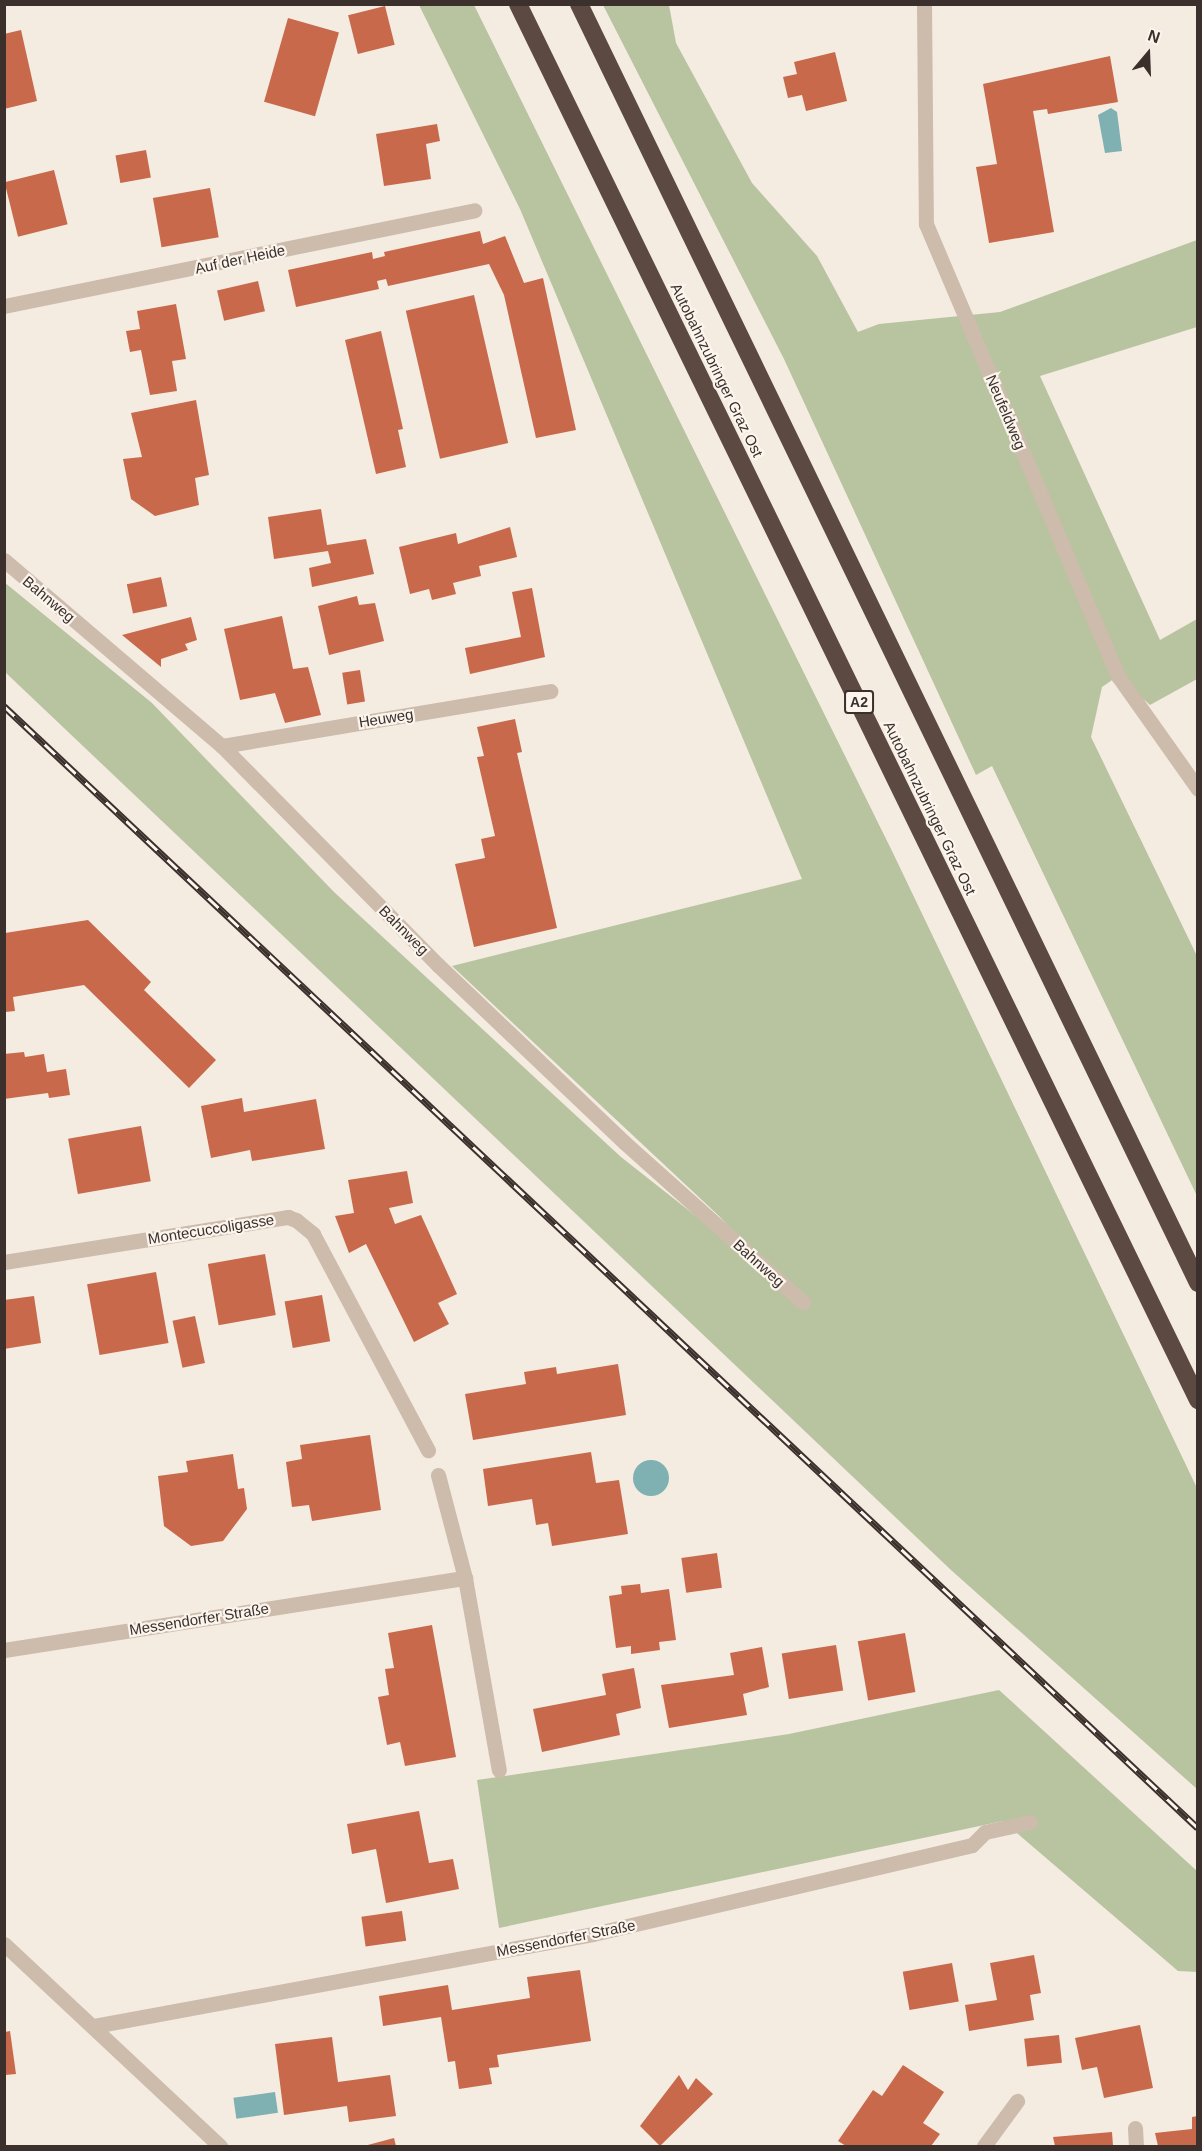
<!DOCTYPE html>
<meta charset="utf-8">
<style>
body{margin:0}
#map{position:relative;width:1202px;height:2151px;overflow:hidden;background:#f4ebe1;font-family:Helvetica,sans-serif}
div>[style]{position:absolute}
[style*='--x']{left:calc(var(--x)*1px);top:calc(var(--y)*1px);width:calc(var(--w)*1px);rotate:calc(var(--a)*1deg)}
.green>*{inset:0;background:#b8c4a0}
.water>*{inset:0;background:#7fb0b2;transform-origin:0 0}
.round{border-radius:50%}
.building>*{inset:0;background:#c8694b;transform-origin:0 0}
.lane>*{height:15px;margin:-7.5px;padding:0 7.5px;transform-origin:7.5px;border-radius:7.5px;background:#cdbbac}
.street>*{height:15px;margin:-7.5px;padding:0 7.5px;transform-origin:7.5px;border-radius:7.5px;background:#cdbbac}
.highway>*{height:18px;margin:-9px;padding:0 9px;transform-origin:9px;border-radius:9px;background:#5c4a42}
.rail>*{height:7px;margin-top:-3.5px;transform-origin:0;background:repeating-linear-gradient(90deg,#fbf5ee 0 14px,#3b302b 0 28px);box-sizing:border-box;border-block:2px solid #3b302b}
span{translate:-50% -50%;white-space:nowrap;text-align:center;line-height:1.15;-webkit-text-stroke:4.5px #fbf5ee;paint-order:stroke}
.shield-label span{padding:2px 4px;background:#fbf5ee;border:2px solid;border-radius:4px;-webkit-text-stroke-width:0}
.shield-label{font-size:14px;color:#3b302b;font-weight:700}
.street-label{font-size:15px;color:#3b302b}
.frame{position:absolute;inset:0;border:6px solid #3b302b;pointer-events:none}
.north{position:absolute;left:1118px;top:24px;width:60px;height:60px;-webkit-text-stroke:4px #fbf5ee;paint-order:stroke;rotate:19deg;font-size:16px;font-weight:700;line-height:24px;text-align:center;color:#3b302b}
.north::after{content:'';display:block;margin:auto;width:21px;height:27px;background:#3b302b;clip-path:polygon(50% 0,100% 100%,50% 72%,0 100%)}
</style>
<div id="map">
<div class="green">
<div style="clip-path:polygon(419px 5px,474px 5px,892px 851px,1197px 1488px,1197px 1789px,951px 1570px,5px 672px,4px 582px,152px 703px,334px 892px,621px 1157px,787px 1288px,719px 1216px,452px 966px,802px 879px,520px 209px)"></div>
<div style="clip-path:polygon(603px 5px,669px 5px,676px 43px,752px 183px,817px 256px,858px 332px,879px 324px,1000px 312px,1197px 240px,1197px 327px,1040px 376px,1160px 640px,1197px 619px,1197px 679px,1150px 705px,1118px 676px,1102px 687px,1091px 737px,1197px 956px,1197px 1196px,992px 766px,976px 775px,784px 359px)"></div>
<div style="clip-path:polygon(999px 1690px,1197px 1871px,1197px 1972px,1178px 1971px,1003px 1821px,499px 1928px,477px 1780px,789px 1734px)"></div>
</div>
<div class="water">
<div style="clip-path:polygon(1111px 108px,1117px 112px,1122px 151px,1105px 153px,1098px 115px)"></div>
<div class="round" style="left:633px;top:1460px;width:36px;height:36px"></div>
<div style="left:275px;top:2092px;width:21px;height:42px;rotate:82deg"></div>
</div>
<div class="building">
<div style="left:385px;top:6px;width:40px;height:38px;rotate:76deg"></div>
<div style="left:288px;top:18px;width:53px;height:87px;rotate:16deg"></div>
<div style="clip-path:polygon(21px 30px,37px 101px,4px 109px,4px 34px)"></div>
<div style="clip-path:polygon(835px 52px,847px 101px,806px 111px,802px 95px,788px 98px,783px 77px,797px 74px,794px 62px)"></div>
<div style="clip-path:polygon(1110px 56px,1118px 102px,1048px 114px,1047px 109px,1033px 111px,1054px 232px,989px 243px,976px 167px,997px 164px,983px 84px)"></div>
<div style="clip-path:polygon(437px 124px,440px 141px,426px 144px,431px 179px,384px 186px,376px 134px)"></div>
<div style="left:146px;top:150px;width:28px;height:31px;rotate:80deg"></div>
<div style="left:54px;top:170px;width:56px;height:51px;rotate:76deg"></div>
<div style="left:210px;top:188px;width:50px;height:58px;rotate:80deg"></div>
<div style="clip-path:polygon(480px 231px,483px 244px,505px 236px,524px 283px,543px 278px,576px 430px,536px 438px,504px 295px,489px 264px,388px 286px,386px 279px,377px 281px,379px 289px,296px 307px,288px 270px,372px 252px,373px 259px,385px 256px,384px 252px)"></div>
<div style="left:258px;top:281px;width:31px;height:42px;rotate:77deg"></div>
<div style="left:474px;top:295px;width:152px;height:70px;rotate:77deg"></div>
<div style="clip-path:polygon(176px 304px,186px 359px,172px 361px,177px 391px,150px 395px,141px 350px,130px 352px,126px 331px,140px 329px,137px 311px)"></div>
<div style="clip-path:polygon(381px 331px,403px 429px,398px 430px,406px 467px,376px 474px,345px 340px)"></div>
<div style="clip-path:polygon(196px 400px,209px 475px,195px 478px,199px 505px,155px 516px,131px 499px,123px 459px,142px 457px,131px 413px)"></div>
<div style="clip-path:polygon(321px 509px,327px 545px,366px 539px,374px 574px,312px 587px,309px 568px,331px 563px,328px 551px,274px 559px,268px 517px)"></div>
<div style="clip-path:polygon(510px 527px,517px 557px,479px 566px,481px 576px,453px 583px,456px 594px,432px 600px,429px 589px,410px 594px,399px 547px,456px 533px,458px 544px)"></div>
<div style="left:161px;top:577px;width:30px;height:35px;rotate:78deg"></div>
<div style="clip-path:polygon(532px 588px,545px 657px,470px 674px,465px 648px,521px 637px,512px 592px)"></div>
<div style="clip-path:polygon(357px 596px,359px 605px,375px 603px,384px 641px,329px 655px,318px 606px)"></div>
<div style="clip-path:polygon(282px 616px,293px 669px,308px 667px,321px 715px,285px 723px,275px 693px,240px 700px,224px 629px)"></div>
<div style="clip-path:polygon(191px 617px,197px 640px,185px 644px,188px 650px,161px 659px,161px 667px,122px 635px)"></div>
<div style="left:360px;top:670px;width:32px;height:18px;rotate:81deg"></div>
<div style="clip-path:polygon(515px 719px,522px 752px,517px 753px,557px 928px,474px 947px,455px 864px,485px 858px,481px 839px,495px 836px,477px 757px,484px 756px,477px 727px)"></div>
<div style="clip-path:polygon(88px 920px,151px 982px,144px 990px,216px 1060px,189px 1088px,84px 985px,13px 997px,15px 1011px,5px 1012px,5px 933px)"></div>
<div style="clip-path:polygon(24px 1052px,25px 1057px,44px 1054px,47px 1072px,66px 1069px,70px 1095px,49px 1098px,48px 1093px,4px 1099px,4px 1054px)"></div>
<div style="clip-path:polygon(242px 1098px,244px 1112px,316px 1099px,325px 1149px,252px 1161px,250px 1150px,211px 1158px,201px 1106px)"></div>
<div style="left:141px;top:1126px;width:56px;height:74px;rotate:80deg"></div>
<div style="clip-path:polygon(407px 1171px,413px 1203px,389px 1208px,395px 1224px,421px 1215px,457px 1294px,438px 1303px,449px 1324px,414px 1342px,366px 1244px,349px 1253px,335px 1216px,354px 1213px,348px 1180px)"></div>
<div style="left:265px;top:1254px;width:62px;height:58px;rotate:80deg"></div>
<div style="left:156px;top:1272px;width:72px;height:70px;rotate:80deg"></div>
<div style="left:322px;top:1295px;width:47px;height:38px;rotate:80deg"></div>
<div style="clip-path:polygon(34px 1296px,41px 1343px,4px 1349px,4px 1300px)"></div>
<div style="left:195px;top:1316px;width:48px;height:23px;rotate:78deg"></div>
<div style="clip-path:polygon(618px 1364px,626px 1415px,473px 1440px,465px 1394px,526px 1384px,524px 1372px,556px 1367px,557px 1374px)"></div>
<div style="clip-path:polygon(370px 1435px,381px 1510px,312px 1521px,309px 1505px,292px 1507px,286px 1462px,302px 1459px,300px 1445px)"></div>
<div style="clip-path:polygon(591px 1452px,596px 1483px,619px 1480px,628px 1534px,552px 1546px,548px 1523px,536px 1525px,532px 1499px,488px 1506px,483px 1469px)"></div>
<div style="clip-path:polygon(233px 1454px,238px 1489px,244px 1488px,247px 1509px,223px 1541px,191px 1546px,164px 1526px,158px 1476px,188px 1472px,186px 1461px)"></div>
<div style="left:717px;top:1553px;width:35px;height:36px;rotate:82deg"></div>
<div style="clip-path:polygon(640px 1584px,641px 1593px,669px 1589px,676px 1640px,659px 1642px,660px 1650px,631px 1654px,631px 1646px,616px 1648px,609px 1596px,622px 1594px,621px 1586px)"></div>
<div style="clip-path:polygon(432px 1625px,456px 1757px,405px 1766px,400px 1742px,387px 1745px,378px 1697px,389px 1695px,385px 1669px,394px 1668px,388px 1633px)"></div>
<div style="left:905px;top:1633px;width:60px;height:48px;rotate:80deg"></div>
<div style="left:836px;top:1645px;width:46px;height:55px;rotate:81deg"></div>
<div style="clip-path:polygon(762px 1647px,769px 1687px,743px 1694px,747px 1715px,669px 1728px,661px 1685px,734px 1675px,730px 1653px)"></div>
<div style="clip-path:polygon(634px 1668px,641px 1708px,616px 1714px,620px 1735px,542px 1752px,533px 1709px,606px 1695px,602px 1674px)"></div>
<div style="clip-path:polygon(419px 1811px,429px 1863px,453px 1859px,459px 1889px,386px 1903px,376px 1849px,352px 1854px,347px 1824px)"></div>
<div style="left:402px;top:1911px;width:30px;height:41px;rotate:82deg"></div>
<div style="clip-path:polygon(1034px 1955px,1041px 1993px,1030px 1995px,1034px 2020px,969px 2031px,965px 2005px,997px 2000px,990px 1963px)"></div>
<div style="left:952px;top:1963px;width:39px;height:50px;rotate:80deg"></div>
<div style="clip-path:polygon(580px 1970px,591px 2041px,497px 2055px,499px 2067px,489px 2068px,492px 2084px,459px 2089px,455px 2061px,448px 2062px,441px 2017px,383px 2026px,379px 1996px,448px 1985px,452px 2010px,530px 1998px,527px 1977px)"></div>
<div style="clip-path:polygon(1140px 2025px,1153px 2088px,1104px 2098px,1097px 2067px,1082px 2070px,1075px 2038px)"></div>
<div style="clip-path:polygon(10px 2031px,16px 2074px,5px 2075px,5px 2032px)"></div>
<div style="left:1059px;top:2035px;width:28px;height:35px;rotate:84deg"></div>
<div style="clip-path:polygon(332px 2037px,338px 2082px,390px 2075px,396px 2116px,349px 2122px,347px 2106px,284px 2115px,275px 2044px)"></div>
<div style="clip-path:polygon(903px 2065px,944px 2092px,923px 2123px,940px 2134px,931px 2146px,846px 2146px,838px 2141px,873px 2090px,882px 2096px)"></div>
<div style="clip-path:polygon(679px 2075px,688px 2090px,696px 2078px,713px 2094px,660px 2146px,640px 2126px)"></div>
<div style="clip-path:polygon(1198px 2116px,1198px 2146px,1158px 2146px,1155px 2133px,1192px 2129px,1192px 2117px)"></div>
<div style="clip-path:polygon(1112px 2132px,1113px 2146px,1055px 2146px,1053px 2137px)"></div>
<div style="clip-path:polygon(394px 2138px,396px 2146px,364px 2146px)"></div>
</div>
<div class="lane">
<div style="--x:1135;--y:2128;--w:18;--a:87"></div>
</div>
<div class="street">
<div style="--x:924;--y:4;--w:220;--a:89.5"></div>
<div style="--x:926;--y:224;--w:491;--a:67"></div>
<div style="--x:1118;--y:676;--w:138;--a:54.7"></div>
<div style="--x:4;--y:306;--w:480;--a:-11.5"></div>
<div style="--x:4;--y:560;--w:287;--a:40.5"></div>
<div style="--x:222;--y:746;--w:308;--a:45.4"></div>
<div style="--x:438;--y:965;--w:258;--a:43.6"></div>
<div style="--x:625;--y:1143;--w:239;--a:41.8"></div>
<div style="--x:222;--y:746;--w:333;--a:-9.5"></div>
<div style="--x:4;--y:1262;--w:288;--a:-9"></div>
<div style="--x:288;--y:1217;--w:9;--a:21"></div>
<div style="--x:296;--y:1220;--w:22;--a:39"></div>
<div style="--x:313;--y:1234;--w:245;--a:62"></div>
<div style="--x:438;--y:1475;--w:106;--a:75.3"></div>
<div style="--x:465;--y:1578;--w:195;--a:80"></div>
<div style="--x:4;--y:1650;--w:467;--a:-8.9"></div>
<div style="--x:4;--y:1944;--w:296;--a:43.1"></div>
<div style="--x:94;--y:2026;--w:507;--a:-10.45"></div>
<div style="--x:593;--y:1934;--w:389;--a:-13.2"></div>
<div style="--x:972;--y:1845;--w:18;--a:-45"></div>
<div style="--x:985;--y:1832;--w:46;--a:-12.5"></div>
<div style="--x:984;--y:2146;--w:56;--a:-53.7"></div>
</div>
<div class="highway">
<div style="--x:518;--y:4;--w:1553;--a:64.03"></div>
<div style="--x:579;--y:4;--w:1421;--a:64.17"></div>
</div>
<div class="rail">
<div style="--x:4;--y:706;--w:1638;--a:43.22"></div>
</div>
<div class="shield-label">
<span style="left:859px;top:702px">A2</span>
</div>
<div class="street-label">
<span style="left:240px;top:259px;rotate:-12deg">Auf der Heide</span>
<span style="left:717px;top:370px;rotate:64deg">Autobahnzubringer Graz Ost</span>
<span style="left:1006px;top:412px;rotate:67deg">Neufeldweg</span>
<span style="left:49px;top:599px;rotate:40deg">Bahnweg</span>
<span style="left:386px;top:718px;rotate:-9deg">Heuweg</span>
<span style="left:930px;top:808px;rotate:64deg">Autobahnzubringer Graz Ost</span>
<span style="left:404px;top:930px;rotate:45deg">Bahnweg</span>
<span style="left:211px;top:1229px;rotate:-9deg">Montecuccoligasse</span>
<span style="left:759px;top:1263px;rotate:42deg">Bahnweg</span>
<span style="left:199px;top:1619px;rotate:-9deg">Messendorfer Straße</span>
<span style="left:566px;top:1938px;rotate:-11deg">Messendorfer Straße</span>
</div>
<div class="frame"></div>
<div class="north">N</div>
</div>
